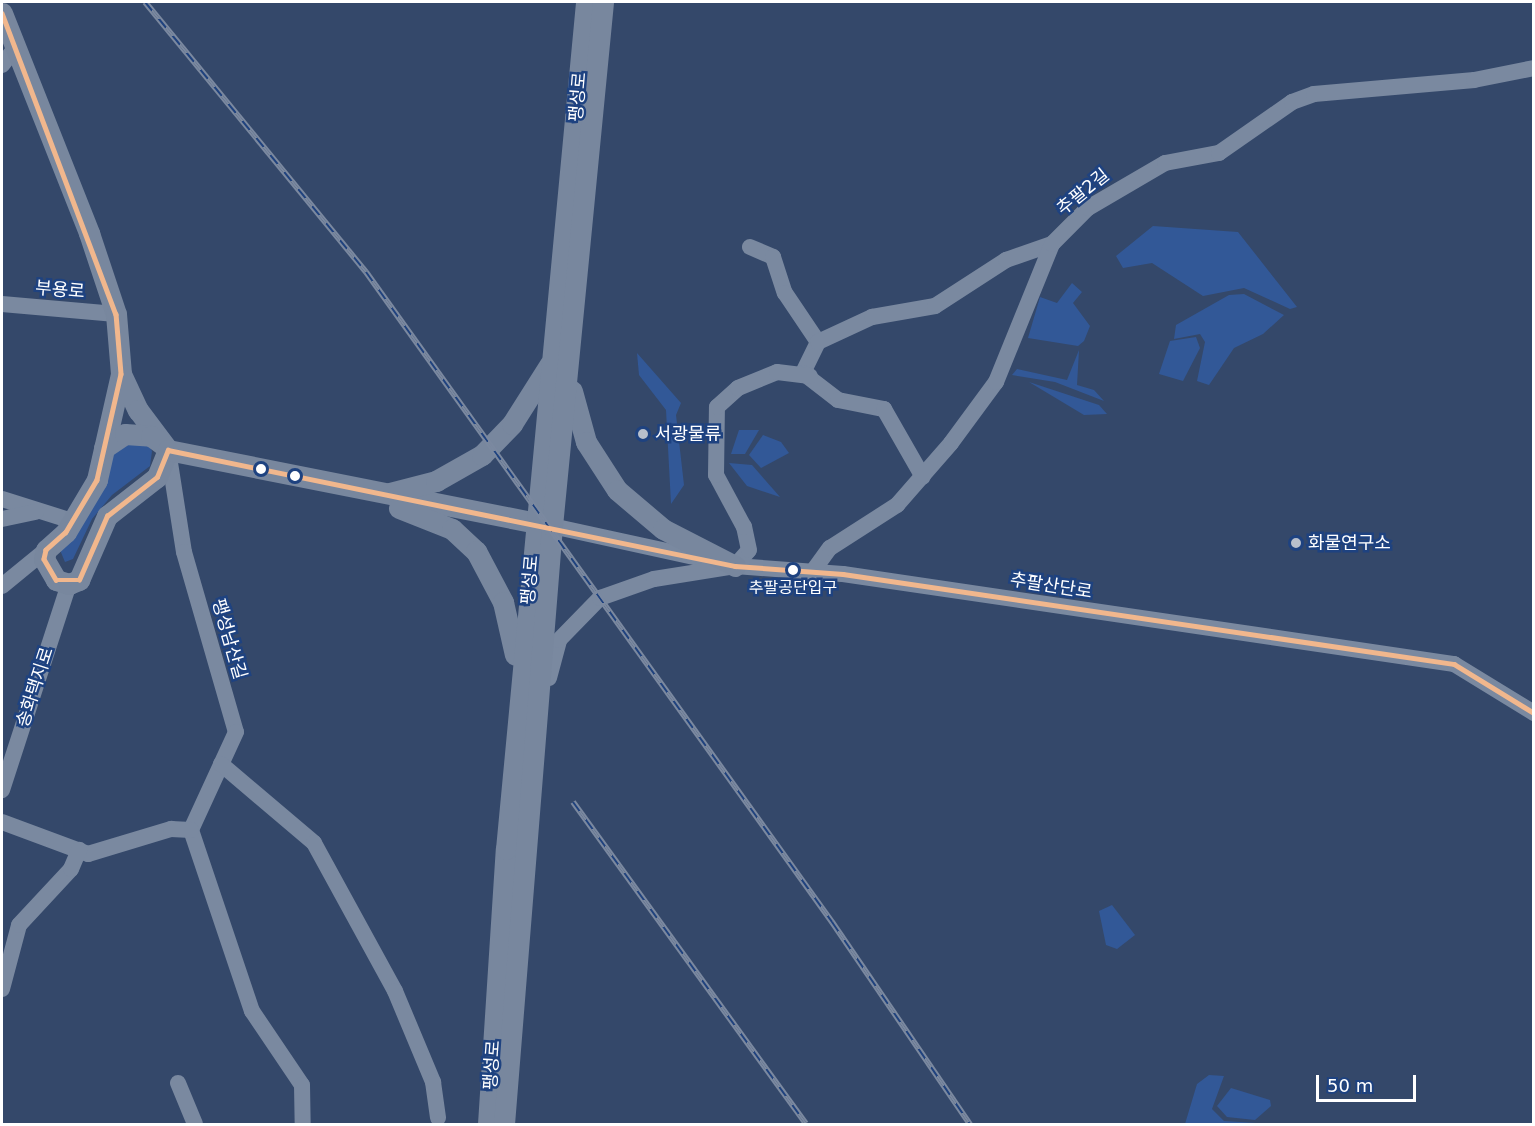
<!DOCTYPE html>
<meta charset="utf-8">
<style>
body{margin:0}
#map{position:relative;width:1535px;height:1126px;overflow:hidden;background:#34486a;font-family:"DejaVu Sans","Noto Sans KR",sans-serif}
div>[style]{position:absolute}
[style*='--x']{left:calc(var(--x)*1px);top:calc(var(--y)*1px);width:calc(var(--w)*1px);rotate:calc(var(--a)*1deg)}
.green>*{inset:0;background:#325897}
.minor>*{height:16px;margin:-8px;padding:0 8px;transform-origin:8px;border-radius:8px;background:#7a89a0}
.major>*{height:21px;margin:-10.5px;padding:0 10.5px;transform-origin:10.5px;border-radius:10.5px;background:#78879e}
.rail>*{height:6px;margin-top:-3px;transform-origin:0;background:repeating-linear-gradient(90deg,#1e4280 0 11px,#7b89a0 0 22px);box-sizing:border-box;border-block:2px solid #7b89a0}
.bus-1>*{height:4.5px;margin:-2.25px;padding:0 2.25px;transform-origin:2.25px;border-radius:2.25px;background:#f1b78d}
.dots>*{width:16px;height:16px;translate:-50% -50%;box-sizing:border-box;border:3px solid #1e4280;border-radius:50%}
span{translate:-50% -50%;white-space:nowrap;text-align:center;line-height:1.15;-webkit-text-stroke:5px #1e4280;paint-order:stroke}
.bus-label{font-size:16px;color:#fff}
.street-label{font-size:18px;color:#fff}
.poi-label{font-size:18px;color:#fff}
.left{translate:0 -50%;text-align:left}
.frame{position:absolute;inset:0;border:3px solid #fff;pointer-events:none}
.scale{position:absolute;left:1316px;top:1075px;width:100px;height:27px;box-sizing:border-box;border:3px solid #fff;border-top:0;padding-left:8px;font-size:18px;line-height:21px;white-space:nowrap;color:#fff;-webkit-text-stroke:4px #1e4280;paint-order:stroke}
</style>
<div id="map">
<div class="green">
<div style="clip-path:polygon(1153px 226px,1238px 232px,1297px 307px,1290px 309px,1244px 288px,1203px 296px,1152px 263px,1123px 268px,1116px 256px)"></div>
<div style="clip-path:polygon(1072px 283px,1082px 292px,1073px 303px,1090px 326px,1084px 341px,1078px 346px,1028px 338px,1040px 297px,1057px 303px)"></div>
<div style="clip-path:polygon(1244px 294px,1284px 315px,1263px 334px,1234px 348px,1209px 385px,1197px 381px,1205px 342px,1200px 334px,1174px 339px,1176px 325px,1229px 295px)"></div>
<div style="clip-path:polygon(1196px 337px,1200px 348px,1183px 381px,1159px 374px,1170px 341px)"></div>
<div style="clip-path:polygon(1079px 350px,1077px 385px,1094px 390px,1104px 401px,1055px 382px,1012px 375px,1017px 369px,1067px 380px)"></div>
<div style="clip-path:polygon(637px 353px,681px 403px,676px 415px,684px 485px,671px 504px,666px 410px,639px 375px)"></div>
<div style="clip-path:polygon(1029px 382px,1099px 405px,1107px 414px,1084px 415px)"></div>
<div style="clip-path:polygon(739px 430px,759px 430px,745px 454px,731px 454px)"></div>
<div style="clip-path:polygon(763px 435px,781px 442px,789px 453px,761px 468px,749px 455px)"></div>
<div style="clip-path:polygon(122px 440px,145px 440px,152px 451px,150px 466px,112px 495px,92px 519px,73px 559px,65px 562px,60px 550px)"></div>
<div style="clip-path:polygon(729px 463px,752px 465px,780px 497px,747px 486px)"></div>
<div style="clip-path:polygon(1112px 905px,1135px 935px,1117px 949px,1106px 945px,1099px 911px)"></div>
<div style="clip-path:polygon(1209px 1075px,1224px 1076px,1212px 1109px,1224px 1121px,1272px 1124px,1185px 1124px,1197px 1084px)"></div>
<div style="clip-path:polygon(1231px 1088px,1270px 1100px,1271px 1106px,1255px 1120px,1227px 1117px,1217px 1106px)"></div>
</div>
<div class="minor">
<div style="--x:2;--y:65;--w:23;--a:-52"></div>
<div style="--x:750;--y:247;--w:25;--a:23"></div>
<div style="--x:773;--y:257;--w:38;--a:72"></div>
<div style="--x:785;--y:293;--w:59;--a:56"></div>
<div style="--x:818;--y:342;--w:34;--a:116"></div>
<div style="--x:803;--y:373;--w:44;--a:37.6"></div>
<div style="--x:838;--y:400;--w:47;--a:11.1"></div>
<div style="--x:884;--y:409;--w:78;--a:60.2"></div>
<div style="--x:2;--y:304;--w:114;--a:5"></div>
<div style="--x:818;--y:342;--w:60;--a:-24.8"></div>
<div style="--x:872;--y:317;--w:64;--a:-9.9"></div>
<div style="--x:935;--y:306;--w:85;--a:-32.9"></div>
<div style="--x:1006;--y:260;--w:49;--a:-19.2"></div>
<div style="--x:168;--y:450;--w:103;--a:81.1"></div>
<div style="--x:184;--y:552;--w:187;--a:73.9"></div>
<div style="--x:236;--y:732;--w:108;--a:114.7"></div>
<div style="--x:191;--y:830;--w:191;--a:71.4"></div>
<div style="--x:252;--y:1011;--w:89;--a:56"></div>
<div style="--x:302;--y:1085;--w:39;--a:89"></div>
<div style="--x:2;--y:499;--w:73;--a:17.4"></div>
<div style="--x:2;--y:519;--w:35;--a:-12"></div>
<div style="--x:552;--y:526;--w:187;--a:12.3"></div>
<div style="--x:735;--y:566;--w:108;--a:4.2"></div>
<div style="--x:843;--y:574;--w:618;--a:8.38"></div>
<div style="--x:1454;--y:664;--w:94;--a:31.5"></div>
<div style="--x:813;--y:571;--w:29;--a:-54"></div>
<div style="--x:830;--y:548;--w:80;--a:-32.7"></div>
<div style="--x:897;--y:505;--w:82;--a:-48.9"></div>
<div style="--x:951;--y:443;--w:76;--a:-53.6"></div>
<div style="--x:996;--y:382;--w:149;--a:-67.9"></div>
<div style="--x:1052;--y:244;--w:51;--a:-45"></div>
<div style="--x:1088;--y:208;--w:89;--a:-30.3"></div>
<div style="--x:1165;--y:163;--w:55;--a:-10.5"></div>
<div style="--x:1219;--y:153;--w:89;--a:-34.9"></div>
<div style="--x:1292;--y:102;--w:23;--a:-20"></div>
<div style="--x:1314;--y:94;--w:161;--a:-5"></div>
<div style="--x:1474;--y:80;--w:61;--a:-11.3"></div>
<div style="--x:2;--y:586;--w:57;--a:-39.3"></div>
<div style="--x:549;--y:678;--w:39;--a:-75"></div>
<div style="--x:559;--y:640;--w:59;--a:-45.7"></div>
<div style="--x:600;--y:598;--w:57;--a:-19.4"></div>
<div style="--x:654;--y:579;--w:82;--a:-9.1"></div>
<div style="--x:735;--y:566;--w:21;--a:-49"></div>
<div style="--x:749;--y:550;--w:24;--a:-102"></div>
<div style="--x:744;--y:527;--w:59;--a:-118.3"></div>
<div style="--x:716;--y:475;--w:68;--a:-89.2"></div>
<div style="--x:717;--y:407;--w:28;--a:-42"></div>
<div style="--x:738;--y:388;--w:42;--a:-22.3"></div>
<div style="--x:777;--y:372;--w:33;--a:7"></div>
<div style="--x:221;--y:764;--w:122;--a:40.3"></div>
<div style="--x:314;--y:843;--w:169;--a:61.3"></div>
<div style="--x:395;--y:991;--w:99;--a:67.3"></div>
<div style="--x:433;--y:1082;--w:36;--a:82"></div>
<div style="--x:2;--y:790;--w:217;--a:-72"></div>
<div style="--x:2;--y:822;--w:92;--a:20.4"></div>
<div style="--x:88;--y:854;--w:87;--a:-16.8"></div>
<div style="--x:171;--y:829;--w:20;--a:3"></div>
<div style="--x:2;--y:989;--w:66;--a:-75.1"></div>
<div style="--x:19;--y:925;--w:76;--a:-47.1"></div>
<div style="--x:71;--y:869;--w:21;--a:-67"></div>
<div style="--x:178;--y:1083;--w:44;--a:67.5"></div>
</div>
<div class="major">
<div style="--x:2;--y:13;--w:237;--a:68.4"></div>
<div style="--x:89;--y:233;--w:85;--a:71.6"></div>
<div style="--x:116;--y:314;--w:60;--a:85.2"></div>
<div style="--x:121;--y:374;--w:109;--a:102.8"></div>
<div style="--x:97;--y:480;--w:61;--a:120.8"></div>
<div style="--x:66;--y:532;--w:27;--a:138"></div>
<div style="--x:46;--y:550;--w:9;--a:103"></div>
<div style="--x:44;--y:559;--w:24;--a:60"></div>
<div style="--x:56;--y:580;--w:14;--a:17"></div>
<div style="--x:69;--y:584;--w:11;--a:-22"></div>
<div style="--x:79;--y:580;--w:70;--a:-66.4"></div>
<div style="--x:107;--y:516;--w:63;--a:-38"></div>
<div style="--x:157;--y:477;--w:29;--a:-68"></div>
<div style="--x:121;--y:374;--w:40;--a:65"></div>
<div style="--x:138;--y:410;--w:50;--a:53.1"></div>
<div style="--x:572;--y:391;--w:53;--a:74.6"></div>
<div style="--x:586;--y:442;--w:57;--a:57.1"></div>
<div style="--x:617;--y:490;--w:60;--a:40.3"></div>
<div style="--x:663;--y:529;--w:81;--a:27.2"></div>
<div style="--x:104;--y:448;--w:25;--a:-34"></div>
<div style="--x:125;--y:434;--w:26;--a:4"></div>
<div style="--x:151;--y:436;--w:14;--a:36"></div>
<div style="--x:168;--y:450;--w:386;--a:11.2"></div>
<div style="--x:390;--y:493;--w:48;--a:-14.6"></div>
<div style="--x:436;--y:481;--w:53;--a:-29.5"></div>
<div style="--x:482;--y:455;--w:43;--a:-45.9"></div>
<div style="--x:512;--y:424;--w:71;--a:-57.7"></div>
<div style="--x:399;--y:508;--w:57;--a:21.6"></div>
<div style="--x:452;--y:529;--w:33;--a:43"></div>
<div style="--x:476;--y:551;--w:58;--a:62.1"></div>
<div style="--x:503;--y:602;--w:54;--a:77.2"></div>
<div style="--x:488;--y:1124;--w:276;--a:-86.3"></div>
<div style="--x:506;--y:849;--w:851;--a:-84.6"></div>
<div style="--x:504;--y:1124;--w:600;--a:-85.41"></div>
<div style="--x:552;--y:526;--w:526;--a:-84.44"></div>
</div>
<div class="rail">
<div style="--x:145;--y:2;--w:349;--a:50.7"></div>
<div style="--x:366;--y:272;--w:800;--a:54.36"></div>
<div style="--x:832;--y:922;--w:245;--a:55.7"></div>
<div style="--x:573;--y:802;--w:397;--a:54.1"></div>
</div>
<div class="bus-1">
<div style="--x:2;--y:13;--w:322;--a:69.3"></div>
<div style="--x:116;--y:314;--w:60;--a:85.2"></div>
<div style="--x:121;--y:374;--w:109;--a:102.8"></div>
<div style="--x:97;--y:480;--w:61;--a:120.8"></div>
<div style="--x:66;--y:532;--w:27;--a:138"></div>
<div style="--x:46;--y:550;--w:9;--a:103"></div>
<div style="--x:44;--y:559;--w:24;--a:60"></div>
<div style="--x:56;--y:580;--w:23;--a:0"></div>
<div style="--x:79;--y:580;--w:70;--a:-66.4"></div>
<div style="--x:107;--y:516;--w:63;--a:-38"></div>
<div style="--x:157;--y:477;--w:29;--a:-68"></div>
<div style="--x:168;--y:450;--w:579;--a:11.56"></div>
<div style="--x:735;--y:566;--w:108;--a:4.2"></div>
<div style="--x:843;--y:574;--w:618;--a:8.38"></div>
<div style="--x:1454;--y:664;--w:94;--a:31.5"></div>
</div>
<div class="dots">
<div style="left:643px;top:434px;background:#b8bfcb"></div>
<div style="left:261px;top:469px;background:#fff"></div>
<div style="left:295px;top:476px;background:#fff"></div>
<div style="left:1296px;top:543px;background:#b8bfcb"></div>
<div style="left:793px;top:570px;background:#fff"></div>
</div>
<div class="bus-label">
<span style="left:793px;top:588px">추팔공단입구</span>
</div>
<div class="street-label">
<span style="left:578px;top:97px;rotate:-85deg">팽성로</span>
<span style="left:1083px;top:192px;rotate:-39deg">추팔2길</span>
<span style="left:60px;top:290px;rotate:5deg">부용로</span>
<span style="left:530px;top:580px;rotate:-85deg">팽성로</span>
<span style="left:1051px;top:586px;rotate:9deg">추팔산단로</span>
<span style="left:229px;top:639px;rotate:74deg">팽성남산길</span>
<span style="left:35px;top:687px;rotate:-72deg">송화택지로</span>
<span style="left:492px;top:1065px;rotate:-86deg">팽성로</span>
</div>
<div class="poi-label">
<span class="left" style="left:655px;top:434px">서광물류</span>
<span class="left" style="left:1308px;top:543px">화물연구소</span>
</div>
<div class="frame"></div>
<div class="scale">50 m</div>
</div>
